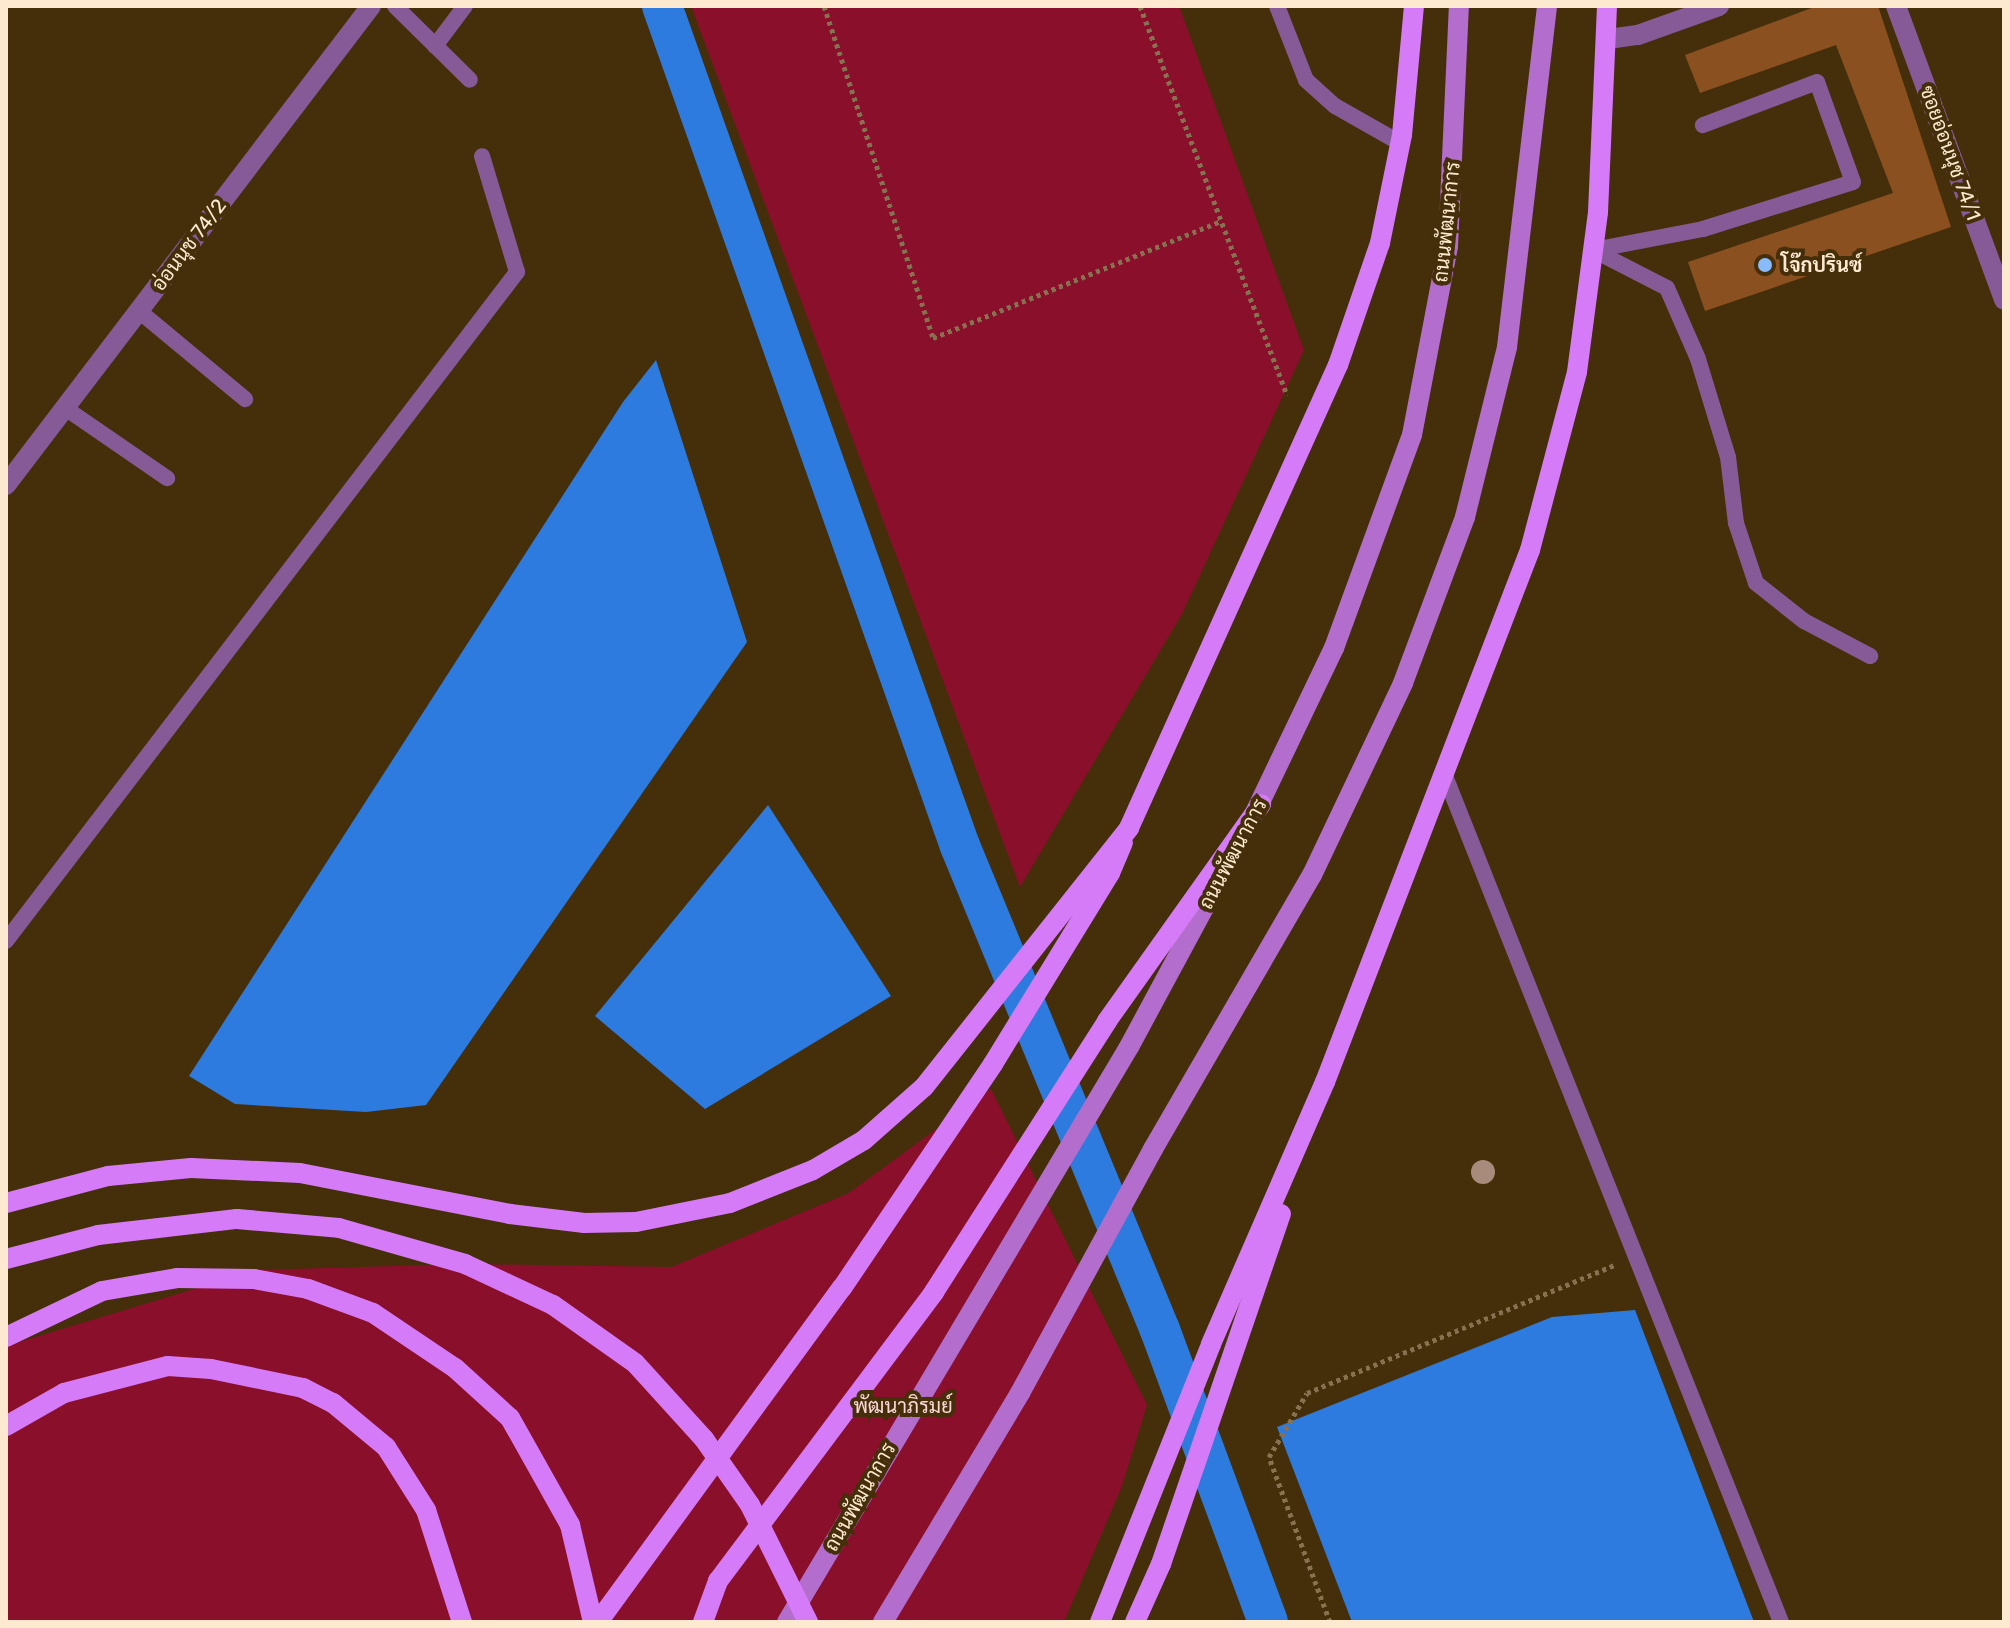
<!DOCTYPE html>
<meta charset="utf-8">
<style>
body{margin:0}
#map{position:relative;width:2010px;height:1628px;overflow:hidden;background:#452f0a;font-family:Rubik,Sarabun,sans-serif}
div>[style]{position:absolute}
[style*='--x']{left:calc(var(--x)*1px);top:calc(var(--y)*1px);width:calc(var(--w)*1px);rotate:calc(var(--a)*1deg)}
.green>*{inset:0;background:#890f2b}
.water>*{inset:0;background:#2d7bde}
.canal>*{height:40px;margin:-20px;padding:0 20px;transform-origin:20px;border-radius:20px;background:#2d7bde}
.building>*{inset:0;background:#8b501f}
.path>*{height:5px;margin-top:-2.5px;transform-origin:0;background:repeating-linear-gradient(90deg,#867150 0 4px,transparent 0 8px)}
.service>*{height:16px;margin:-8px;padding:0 8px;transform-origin:8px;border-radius:8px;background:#865a96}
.minor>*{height:20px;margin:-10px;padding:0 10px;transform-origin:10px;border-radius:10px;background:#865a96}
.secondary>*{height:20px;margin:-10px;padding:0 10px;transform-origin:10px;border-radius:10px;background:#b36dcd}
.primary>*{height:20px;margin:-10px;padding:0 10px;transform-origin:10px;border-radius:10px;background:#d67bf8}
.primary-bridge>*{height:20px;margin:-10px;padding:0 10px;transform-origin:10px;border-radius:10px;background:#d67bf8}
.trees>*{width:24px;height:24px;margin:-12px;border-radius:50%;background:#a98b7b}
.dots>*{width:22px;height:22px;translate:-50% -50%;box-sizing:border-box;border:4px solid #452f0a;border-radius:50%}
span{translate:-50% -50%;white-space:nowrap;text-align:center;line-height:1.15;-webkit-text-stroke:8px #452f0a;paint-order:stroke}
.street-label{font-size:20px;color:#fce9cf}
.poi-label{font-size:20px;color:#fce9cf;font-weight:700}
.left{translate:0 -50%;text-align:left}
.park-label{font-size:20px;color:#fad6d7}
.frame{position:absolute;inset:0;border:8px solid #fce9cf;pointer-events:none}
</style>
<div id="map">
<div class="green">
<div style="clip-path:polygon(691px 6px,1179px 6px,1304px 350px,1182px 614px,1020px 887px)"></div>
<div style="clip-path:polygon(991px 1089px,1147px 1405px,1122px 1486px,1064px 1622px,6px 1622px,6px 1346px,257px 1270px,465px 1264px,672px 1267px,849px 1193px)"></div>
</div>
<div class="water">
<div style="clip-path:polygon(656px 360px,747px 642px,426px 1105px,366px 1112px,235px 1104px,189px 1076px,623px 402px)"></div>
<div style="clip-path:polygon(768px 805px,891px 996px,705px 1109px,595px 1016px)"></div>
<div style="clip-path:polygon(1635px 1310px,1754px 1622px,1352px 1622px,1277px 1427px,1552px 1317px)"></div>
</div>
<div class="canal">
<div style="--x:662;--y:6;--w:891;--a:70.47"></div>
<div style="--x:960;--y:846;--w:524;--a:67.55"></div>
<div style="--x:1160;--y:1330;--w:311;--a:69.7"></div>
</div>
<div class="building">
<div style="clip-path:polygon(1817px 6px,1878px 6px,1951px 227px,1705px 311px,1688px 262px,1893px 193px,1836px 45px,1700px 93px,1685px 55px)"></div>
</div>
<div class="path">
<div style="--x:824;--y:6;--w:349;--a:71.8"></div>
<div style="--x:933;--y:338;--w:311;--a:-22.1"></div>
<div style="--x:1140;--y:6;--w:416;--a:69.3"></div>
<div style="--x:1330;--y:1622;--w:176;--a:-110.3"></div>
<div style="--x:1269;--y:1457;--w:74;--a:-59.3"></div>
<div style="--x:1307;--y:1393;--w:333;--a:-22.6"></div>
</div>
<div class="service">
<div style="--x:395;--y:6;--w:105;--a:44.6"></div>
<div style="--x:1277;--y:6;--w:79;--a:68.6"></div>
<div style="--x:1306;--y:80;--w:39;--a:42"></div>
<div style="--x:1335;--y:106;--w:75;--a:29.6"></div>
<div style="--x:435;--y:46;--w:50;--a:-53.1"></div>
<div style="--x:1593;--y:250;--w:83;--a:27.2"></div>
<div style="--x:1667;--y:288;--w:77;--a:66.4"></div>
<div style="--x:1698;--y:359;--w:102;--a:73"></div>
<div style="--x:1728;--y:457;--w:66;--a:83.1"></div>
<div style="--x:1736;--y:523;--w:63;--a:71.6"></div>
<div style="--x:1756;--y:583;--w:61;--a:38.4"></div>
<div style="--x:1804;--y:621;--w:75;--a:27.9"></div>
<div style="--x:1593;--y:250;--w:112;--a:-10.8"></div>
<div style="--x:1703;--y:229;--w:157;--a:-17.4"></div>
<div style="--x:1853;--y:182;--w:106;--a:-109.8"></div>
<div style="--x:1817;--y:82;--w:122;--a:159.3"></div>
<div style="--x:139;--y:311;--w:138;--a:39.7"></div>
<div style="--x:65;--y:408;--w:124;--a:34.5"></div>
<div style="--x:1445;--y:776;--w:910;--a:68.34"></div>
<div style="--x:6;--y:941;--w:842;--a:-52.63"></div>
<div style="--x:517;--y:272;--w:121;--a:-106.8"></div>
</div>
<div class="minor">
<div style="--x:1896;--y:6;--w:313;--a:69.8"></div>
<div style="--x:1608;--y:39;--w:30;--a:-8"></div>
<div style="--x:1638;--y:35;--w:86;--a:-19.7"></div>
<div style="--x:6;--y:485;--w:602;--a:-52.69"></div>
</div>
<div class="secondary">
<div style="--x:1252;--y:819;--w:190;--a:-64.4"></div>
<div style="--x:1334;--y:648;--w:227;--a:-69.9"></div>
<div style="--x:1412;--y:435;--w:192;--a:-79.2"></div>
<div style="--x:1448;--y:246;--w:240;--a:-87.4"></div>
<div style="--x:787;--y:1622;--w:669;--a:-59.26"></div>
<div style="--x:1129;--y:1047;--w:219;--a:-61.7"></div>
<div style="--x:883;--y:1622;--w:267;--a:-59.1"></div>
<div style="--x:1020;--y:1393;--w:278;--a:-61.4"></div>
<div style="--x:1153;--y:1149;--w:317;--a:-59.9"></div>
<div style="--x:1312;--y:875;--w:212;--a:-64.6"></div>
<div style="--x:1403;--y:683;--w:177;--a:-69.5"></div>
<div style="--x:1465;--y:517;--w:175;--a:-76.1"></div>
<div style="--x:1507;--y:347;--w:343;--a:-83.3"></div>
</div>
<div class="primary">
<div style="--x:6;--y:1203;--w:106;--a:-14.8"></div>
<div style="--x:108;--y:1176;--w:83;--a:-5.5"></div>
<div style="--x:191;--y:1168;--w:109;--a:2.6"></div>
<div style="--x:300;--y:1173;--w:214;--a:11"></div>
<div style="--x:510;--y:1214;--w:75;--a:6.9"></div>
<div style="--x:584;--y:1223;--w:52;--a:-1.1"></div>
<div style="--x:636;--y:1222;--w:96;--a:-11.4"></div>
<div style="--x:730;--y:1203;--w:89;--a:-21.7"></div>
<div style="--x:813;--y:1170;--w:59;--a:-30.5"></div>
<div style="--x:864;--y:1140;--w:80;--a:-41.5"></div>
<div style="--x:924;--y:1087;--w:330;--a:-51.6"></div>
<div style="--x:1129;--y:828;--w:508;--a:-65.71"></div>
<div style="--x:1338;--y:365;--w:129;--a:-71"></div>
<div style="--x:1380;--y:243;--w:110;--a:-78.5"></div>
<div style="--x:1402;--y:135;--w:130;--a:-84.7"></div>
<div style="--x:6;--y:1259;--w:95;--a:-14.6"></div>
<div style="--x:6;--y:1337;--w:106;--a:-25.6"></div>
<div style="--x:102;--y:1291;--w:76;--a:-9.8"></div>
<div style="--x:177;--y:1278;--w:77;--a:0.7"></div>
<div style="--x:254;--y:1279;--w:55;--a:10.5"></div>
<div style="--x:308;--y:1289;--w:69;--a:20.3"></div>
<div style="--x:373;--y:1313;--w:99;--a:33.9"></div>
<div style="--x:455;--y:1368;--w:74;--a:42.3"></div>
<div style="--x:510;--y:1418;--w:123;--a:60.7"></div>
<div style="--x:570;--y:1525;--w:100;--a:76.7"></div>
<div style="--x:6;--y:1426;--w:67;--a:-29.6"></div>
<div style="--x:64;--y:1393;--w:107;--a:-14.6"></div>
<div style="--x:168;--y:1366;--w:43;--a:4"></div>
<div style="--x:211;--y:1369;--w:94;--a:11.7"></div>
<div style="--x:303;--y:1388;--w:34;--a:27"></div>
<div style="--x:333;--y:1403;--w:69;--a:39.7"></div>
<div style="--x:386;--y:1447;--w:75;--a:57.6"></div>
<div style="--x:426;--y:1510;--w:118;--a:72.2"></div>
<div style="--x:598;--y:1622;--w:414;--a:-53.9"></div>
<div style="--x:842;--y:1288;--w:270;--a:-56"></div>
<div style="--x:993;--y:1064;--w:224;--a:-58.5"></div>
<div style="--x:1110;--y:873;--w:33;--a:-67"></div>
<div style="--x:703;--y:1622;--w:44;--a:-69.9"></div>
<div style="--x:718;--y:1581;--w:361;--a:-53.2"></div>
<div style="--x:934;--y:1292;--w:322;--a:-57.4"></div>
<div style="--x:1107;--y:1021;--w:266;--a:-54.6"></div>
<div style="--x:1100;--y:1622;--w:299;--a:-68.2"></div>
<div style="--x:1211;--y:1344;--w:286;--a:-66.5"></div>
<div style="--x:1325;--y:1082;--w:570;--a:-68.93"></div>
<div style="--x:1530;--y:550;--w:184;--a:-75.2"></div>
<div style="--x:1577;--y:372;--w:161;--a:-82.5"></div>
<div style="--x:1598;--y:212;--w:206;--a:-87.5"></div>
<div style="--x:1135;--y:1622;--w:64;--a:-65.9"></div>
<div style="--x:1161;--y:1564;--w:370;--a:-71.1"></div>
</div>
<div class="primary-bridge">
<div style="--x:98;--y:1235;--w:140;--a:-6.6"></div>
<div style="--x:237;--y:1219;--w:102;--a:5"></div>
<div style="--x:339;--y:1228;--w:131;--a:15.9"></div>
<div style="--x:465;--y:1264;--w:97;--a:25"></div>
<div style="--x:553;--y:1305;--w:100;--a:35.3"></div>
<div style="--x:635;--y:1363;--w:103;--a:47.8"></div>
<div style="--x:704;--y:1439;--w:80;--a:55.1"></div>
<div style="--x:750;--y:1505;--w:131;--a:63.6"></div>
</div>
<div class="trees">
<div style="left:1483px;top:1172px"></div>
</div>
<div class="dots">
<div style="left:1765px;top:265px;background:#89bafc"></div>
</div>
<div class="street-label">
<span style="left:1950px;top:153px;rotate:70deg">ซอยอ่อนนุช 74/1</span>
<span style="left:1447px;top:222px;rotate:-84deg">ถนนพัฒนาการ</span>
<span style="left:189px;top:245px;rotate:-53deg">อ่อนนุช 74/2</span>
<span style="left:1233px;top:854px;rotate:-62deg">ถนนพัฒนาการ</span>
<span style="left:860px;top:1497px;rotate:-60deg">ถนนพัฒนาการ</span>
</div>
<div class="poi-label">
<span class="left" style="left:1781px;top:265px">โจ๊กปรินซ์</span>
</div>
<div class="park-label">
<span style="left:903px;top:1406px">พัฒนาภิรมย์</span>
</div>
<div class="frame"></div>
</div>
